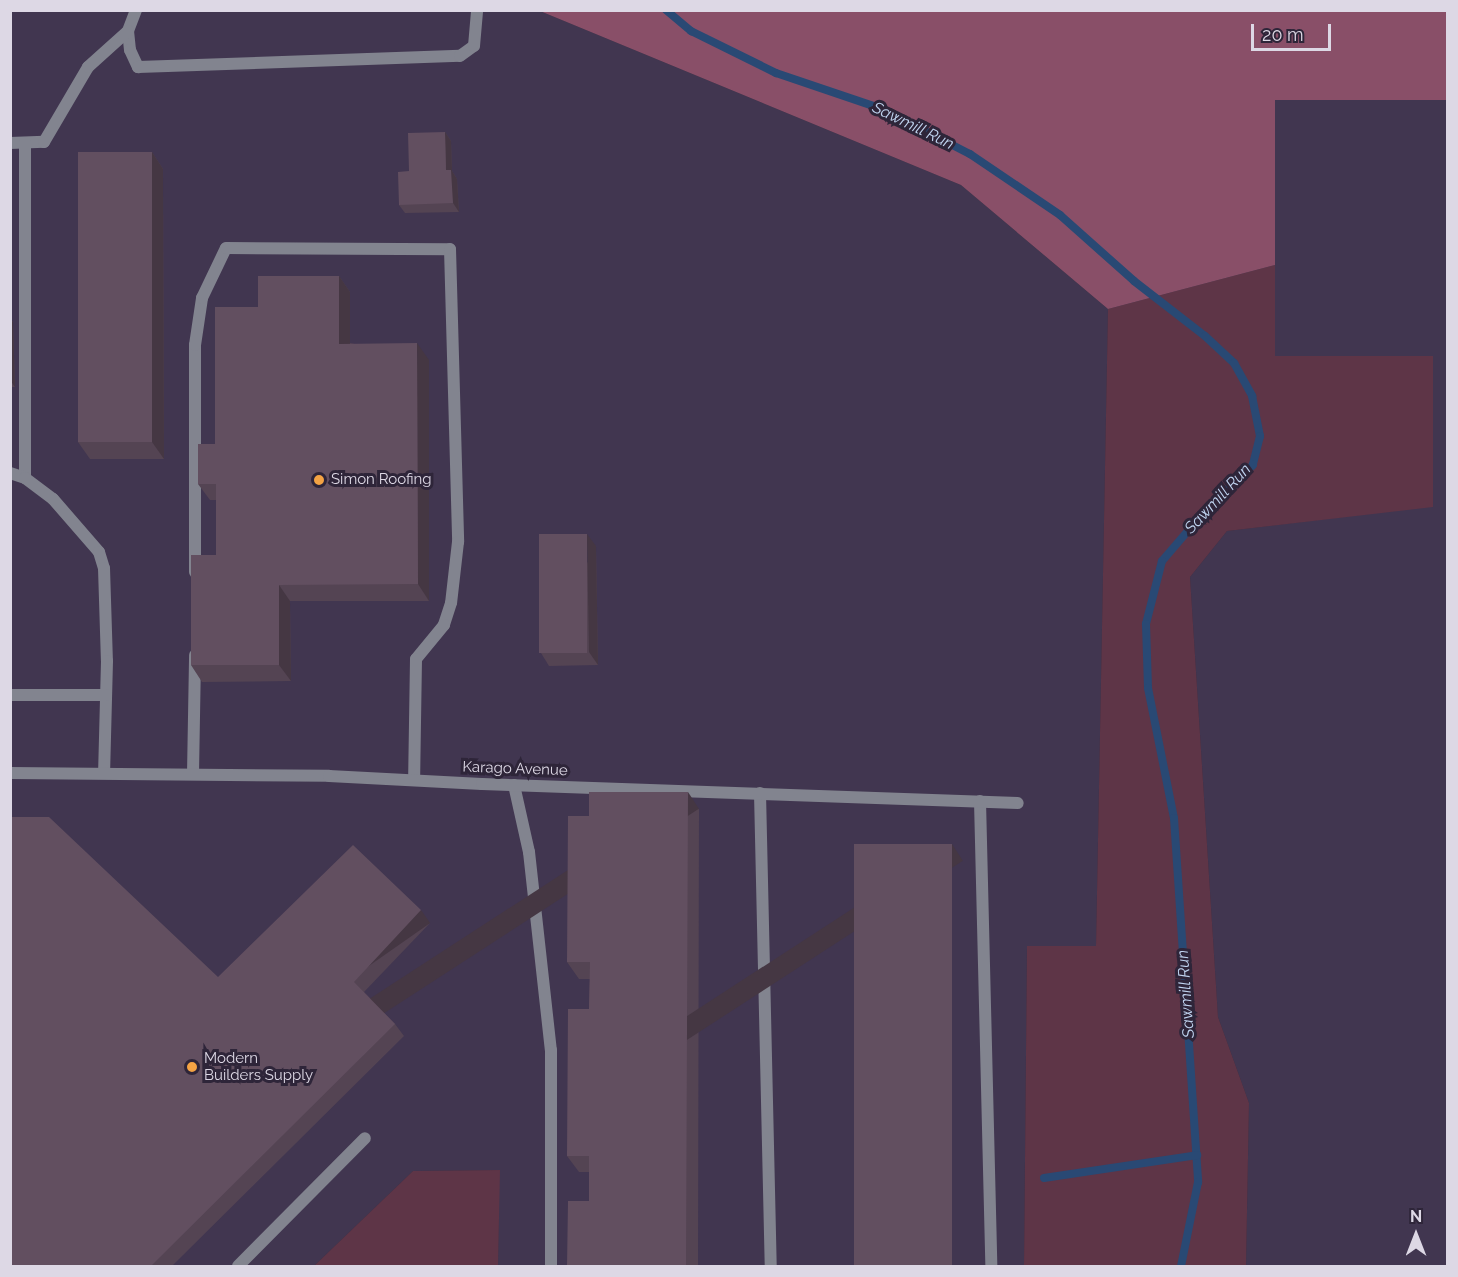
<!DOCTYPE html>
<style>
body{margin:0}
#map{position:relative;width:1458px;height:1277px;overflow:hidden;background:#382f43;font-family:Raleway,sans-serif}
div>[style]{position:absolute}
[style*='--x']{left:calc(var(--x)*1px);top:calc(var(--y)*1px);width:calc(var(--w)*1px);rotate:calc(var(--a)*1deg)}
.built>*{inset:0;background:#413650}
.green>*{inset:0;background:#5e3547}
.forest>*{inset:0;background:#894f68}
.stream>*{height:8px;margin:-4px;padding:0 4px;transform-origin:4px;border-radius:4px;background:#294974}
.service>*{height:12px;margin:-6px;padding:0 6px;transform-origin:6px;border-radius:6px;background:#82848f}
.minor>*{height:12px;margin:-6px;padding:0 6px;transform-origin:6px;border-radius:6px;background:#82848f}
.wall>*{inset:0;background:#544453}
.shaded-wall>*{inset:0;background:#453743;transform-origin:0 0}
.building>*{inset:0;background:#624f60;transform-origin:0 0}
.dots>*{width:16px;height:16px;translate:-50% -50%;box-sizing:border-box;border:3px solid #2e2539;border-radius:50%}
span{translate:-50% -50%;white-space:nowrap;text-align:center;line-height:1.15;-webkit-text-stroke:6px #2e2539;paint-order:stroke}
.poi-label{font-size:15px;color:#ddd8e5}
.left{translate:0 -50%;text-align:left}
.street-label{font-size:15px;color:#ddd8e5}
.water-label{font-size:16px;color:#c0d4f0;font-style:italic}
.frame{position:absolute;inset:0;border:12px solid #ddd8e5;pointer-events:none}
.north{position:absolute;left:1386px;top:1205px;width:60px;height:60px;-webkit-text-stroke:4px #2e2539;paint-order:stroke;rotate:0deg;font-size:16px;font-weight:700;line-height:24px;text-align:center;color:#ddd8e5}
.north::after{content:'';display:block;margin:auto;width:21px;height:27px;background:#ddd8e5;clip-path:polygon(50% 0,100% 100%,50% 72%,0 100%)}
.scale{position:absolute;left:1251px;top:24px;width:80px;height:27px;box-sizing:border-box;border:3px solid #ddd8e5;border-top:0;padding-left:8px;font-size:18px;line-height:21px;white-space:nowrap;color:#ddd8e5;-webkit-text-stroke:4px #2e2539;paint-order:stroke}
</style>
<div id="map">
<div class="built">
<div style="clip-path:polygon(10px 11px,540px 11px,961px 185px,1108px 309px,1096px 947px,1027px 946px,1024px 1266px,498px 1266px,499px 1170px,413px 1171px,314px 1266px,11px 1266px)"></div>
<div style="clip-path:polygon(1275px 100px,1447px 100px,1447px 1266px,1246px 1266px,1249px 1103px,1218px 1017px,1190px 577px,1227px 531px,1433px 506px,1433px 356px,1275px 356px)"></div>
</div>
<div class="green">
<div style="clip-path:polygon(1275px 265px,1275px 356px,1433px 356px,1433px 507px,1227px 531px,1190px 577px,1218px 1017px,1249px 1103px,1246px 1266px,1024px 1266px,1027px 946px,1096px 946px,1108px 309px)"></div>
<div style="clip-path:polygon(500px 1170px,498px 1266px,314px 1266px,413px 1171px)"></div>
</div>
<div class="forest">
<div style="clip-path:polygon(540px 11px,1447px 11px,1447px 100px,1275px 100px,1275px 265px,1108px 309px,961px 185px)"></div>
</div>
<div class="stream">
<div style="--x:666;--y:10;--w:33;--a:40"></div>
<div style="--x:691;--y:31;--w:95;--a:26.3"></div>
<div style="--x:776;--y:73;--w:115;--a:18.7"></div>
<div style="--x:885;--y:110;--w:96;--a:27.4"></div>
<div style="--x:970;--y:154;--w:109;--a:34.1"></div>
<div style="--x:1060;--y:215;--w:99;--a:41.7"></div>
<div style="--x:1134;--y:281;--w:90;--a:37.8"></div>
<div style="--x:1205;--y:336;--w:40;--a:43"></div>
<div style="--x:1234;--y:363;--w:38;--a:61"></div>
<div style="--x:1252;--y:396;--w:41;--a:78.7"></div>
<div style="--x:1260;--y:436;--w:30;--a:104"></div>
<div style="--x:1253;--y:465;--w:66;--a:136.2"></div>
<div style="--x:1205;--y:511;--w:66;--a:130.7"></div>
<div style="--x:1162;--y:561;--w:65;--a:104.3"></div>
<div style="--x:1146;--y:624;--w:64;--a:88.2"></div>
<div style="--x:1148;--y:688;--w:133;--a:78.7"></div>
<div style="--x:1174;--y:818;--w:365;--a:86.2"></div>
<div style="--x:1198;--y:1182;--w:86;--a:101.4"></div>
<div style="--x:1044;--y:1178;--w:155;--a:-8.5"></div>
</div>
<div class="service">
<div style="--x:136;--y:10;--w:22;--a:111"></div>
<div style="--x:128;--y:31;--w:19;--a:84"></div>
<div style="--x:130;--y:50;--w:19;--a:65"></div>
<div style="--x:138;--y:67;--w:322;--a:-2"></div>
<div style="--x:460;--y:56;--w:17;--a:-36"></div>
<div style="--x:474;--y:46;--w:36;--a:-85"></div>
<div style="--x:10;--y:143;--w:34;--a:-2"></div>
<div style="--x:44;--y:142;--w:87;--a:-59.6"></div>
<div style="--x:88;--y:67;--w:54;--a:-42"></div>
<div style="--x:25;--y:143;--w:335;--a:90"></div>
<div style="--x:10;--y:473;--w:16;--a:18"></div>
<div style="--x:25;--y:478;--w:35;--a:37"></div>
<div style="--x:53;--y:499;--w:70;--a:49"></div>
<div style="--x:99;--y:552;--w:17;--a:73"></div>
<div style="--x:104;--y:568;--w:93;--a:88.2"></div>
<div style="--x:107;--y:661;--w:112;--a:91.5"></div>
<div style="--x:195;--y:572;--w:227;--a:-90"></div>
<div style="--x:195;--y:345;--w:48;--a:-81.5"></div>
<div style="--x:202;--y:298;--w:55;--a:-64.4"></div>
<div style="--x:226;--y:248;--w:224;--a:0.3"></div>
<div style="--x:450;--y:249;--w:293;--a:88.4"></div>
<div style="--x:458;--y:542;--w:61;--a:96.5"></div>
<div style="--x:451;--y:603;--w:23;--a:108"></div>
<div style="--x:444;--y:625;--w:44;--a:129.5"></div>
<div style="--x:416;--y:659;--w:121;--a:90.9"></div>
<div style="--x:10;--y:695;--w:96;--a:0"></div>
<div style="--x:193;--y:774;--w:119;--a:-89"></div>
<div style="--x:514;--y:785;--w:69;--a:77.4"></div>
<div style="--x:529;--y:852;--w:199;--a:83.7"></div>
<div style="--x:551;--y:1050;--w:216;--a:90"></div>
<div style="--x:760;--y:793;--w:473;--a:88.7"></div>
<div style="--x:980;--y:801;--w:465;--a:88.6"></div>
<div style="--x:238;--y:1266;--w:180;--a:-45.2"></div>
</div>
<div class="minor">
<div style="--x:10;--y:773;--w:319;--a:0.5"></div>
<div style="--x:329;--y:776;--w:153;--a:3"></div>
<div style="--x:482;--y:784;--w:536;--a:2.03"></div>
</div>
<div class="wall">
<div style="clip-path:polygon(445px 132px,451px 141px,452px 171px,457px 179px,459px 212px,405px 213px,399px 205px,409px 171px)"></div>
<div style="clip-path:polygon(152px 152px,163px 169px,164px 459px,90px 459px,78px 442px)"></div>
<div style="clip-path:polygon(339px 276px,350px 292px,350px 343px,429px 360px,429px 601px,290px 601px,291px 681px,202px 682px,191px 665px,216px 555px,216px 500px,210px 500px,198px 484px,215px 444px,258px 307px)"></div>
<div style="clip-path:polygon(10px 318px,13px 322px,15px 387px,10px 387px)"></div>
<div style="clip-path:polygon(596px 546px,598px 665px,549px 666px,541px 653px)"></div>
<div style="clip-path:polygon(699px 809px,698px 1266px,567px 1266px,589px 1201px,589px 1172px,579px 1172px,567px 1156px,589px 1009px,590px 979px,579px 979px,567px 962px,589px 816px)"></div>
<div style="clip-path:polygon(430px 923px,364px 992px,395px 1024px,404px 1036px,172px 1266px,10px 1266px,218px 977px)"></div>
</div>
<div class="shaded-wall">
<div style="clip-path:polygon(445px 132px,451px 141px,452px 171px,457px 179px,459px 212px,453px 203px,446px 170px)"></div>
<div style="clip-path:polygon(152px 152px,163px 169px,164px 459px,152px 442px)"></div>
<div style="clip-path:polygon(339px 276px,350px 292px,350px 360px,339px 344px)"></div>
<div style="clip-path:polygon(10px 318px,13px 322px,15px 387px,10px 380px)"></div>
<div style="clip-path:polygon(417px 343px,429px 360px,429px 601px,418px 584px)"></div>
<div style="clip-path:polygon(587px 534px,596px 546px,598px 665px,589px 652px)"></div>
<div style="clip-path:polygon(279px 585px,290px 601px,291px 681px,279px 665px)"></div>
<div style="left:688px;top:792px;width:20px;height:474px;rotate:57deg"></div>
<div style="left:952px;top:844px;width:20px;height:422px;rotate:57deg"></div>
<div style="left:421px;top:910px;width:16px;height:98px;rotate:55deg"></div>
</div>
<div class="building">
<div style="clip-path:polygon(445px 132px,446px 170px,451px 170px,453px 203px,399px 205px,398px 172px,409px 171px,408px 133px)"></div>
<div style="left:78px;top:152px;width:74px;height:290px"></div>
<div style="clip-path:polygon(258px 276px,339px 276px,339px 344px,417px 343px,418px 584px,279px 585px,279px 665px,191px 665px,191px 555px,216px 555px,216px 484px,198px 484px,198px 444px,215px 444px,215px 307px,258px 307px)"></div>
<div style="left:539px;top:534px;width:48px;height:119px"></div>
<div style="clip-path:polygon(589px 792px,688px 792px,686px 1266px,567px 1266px,568px 1201px,589px 1201px,589px 1156px,567px 1156px,568px 1009px,589px 1009px,590px 962px,567px 962px,568px 816px,589px 816px)"></div>
<div style="clip-path:polygon(10px 817px,49px 817px,218px 977px,353px 845px,421px 910px,354px 982px,395px 1024px,151px 1266px,10px 1266px)"></div>
<div style="left:854px;top:844px;width:98px;height:422px"></div>
</div>
<div class="dots">
<div style="left:319px;top:480px;background:#f4a344"></div>
<div style="left:192px;top:1067px;background:#f4a344"></div>
</div>
<div class="poi-label">
<span class="left" style="left:331px;top:480px">Simon Roofing</span>
<span class="left" style="left:204px;top:1067px">Modern<br>Builders Supply</span>
</div>
<div class="street-label">
<span style="left:515px;top:769px;rotate:2deg">Karago Avenue</span>
</div>
<div class="water-label">
<span style="left:913px;top:126px;rotate:26deg">Sawmill Run</span>
<span style="left:1218px;top:499px;rotate:-47deg">Sawmill Run</span>
<span style="left:1186px;top:994px;rotate:-94deg">Sawmill Run</span>
</div>
<div class="frame"></div>
<div class="north">N</div>
<div class="scale">20 m</div>
</div>
